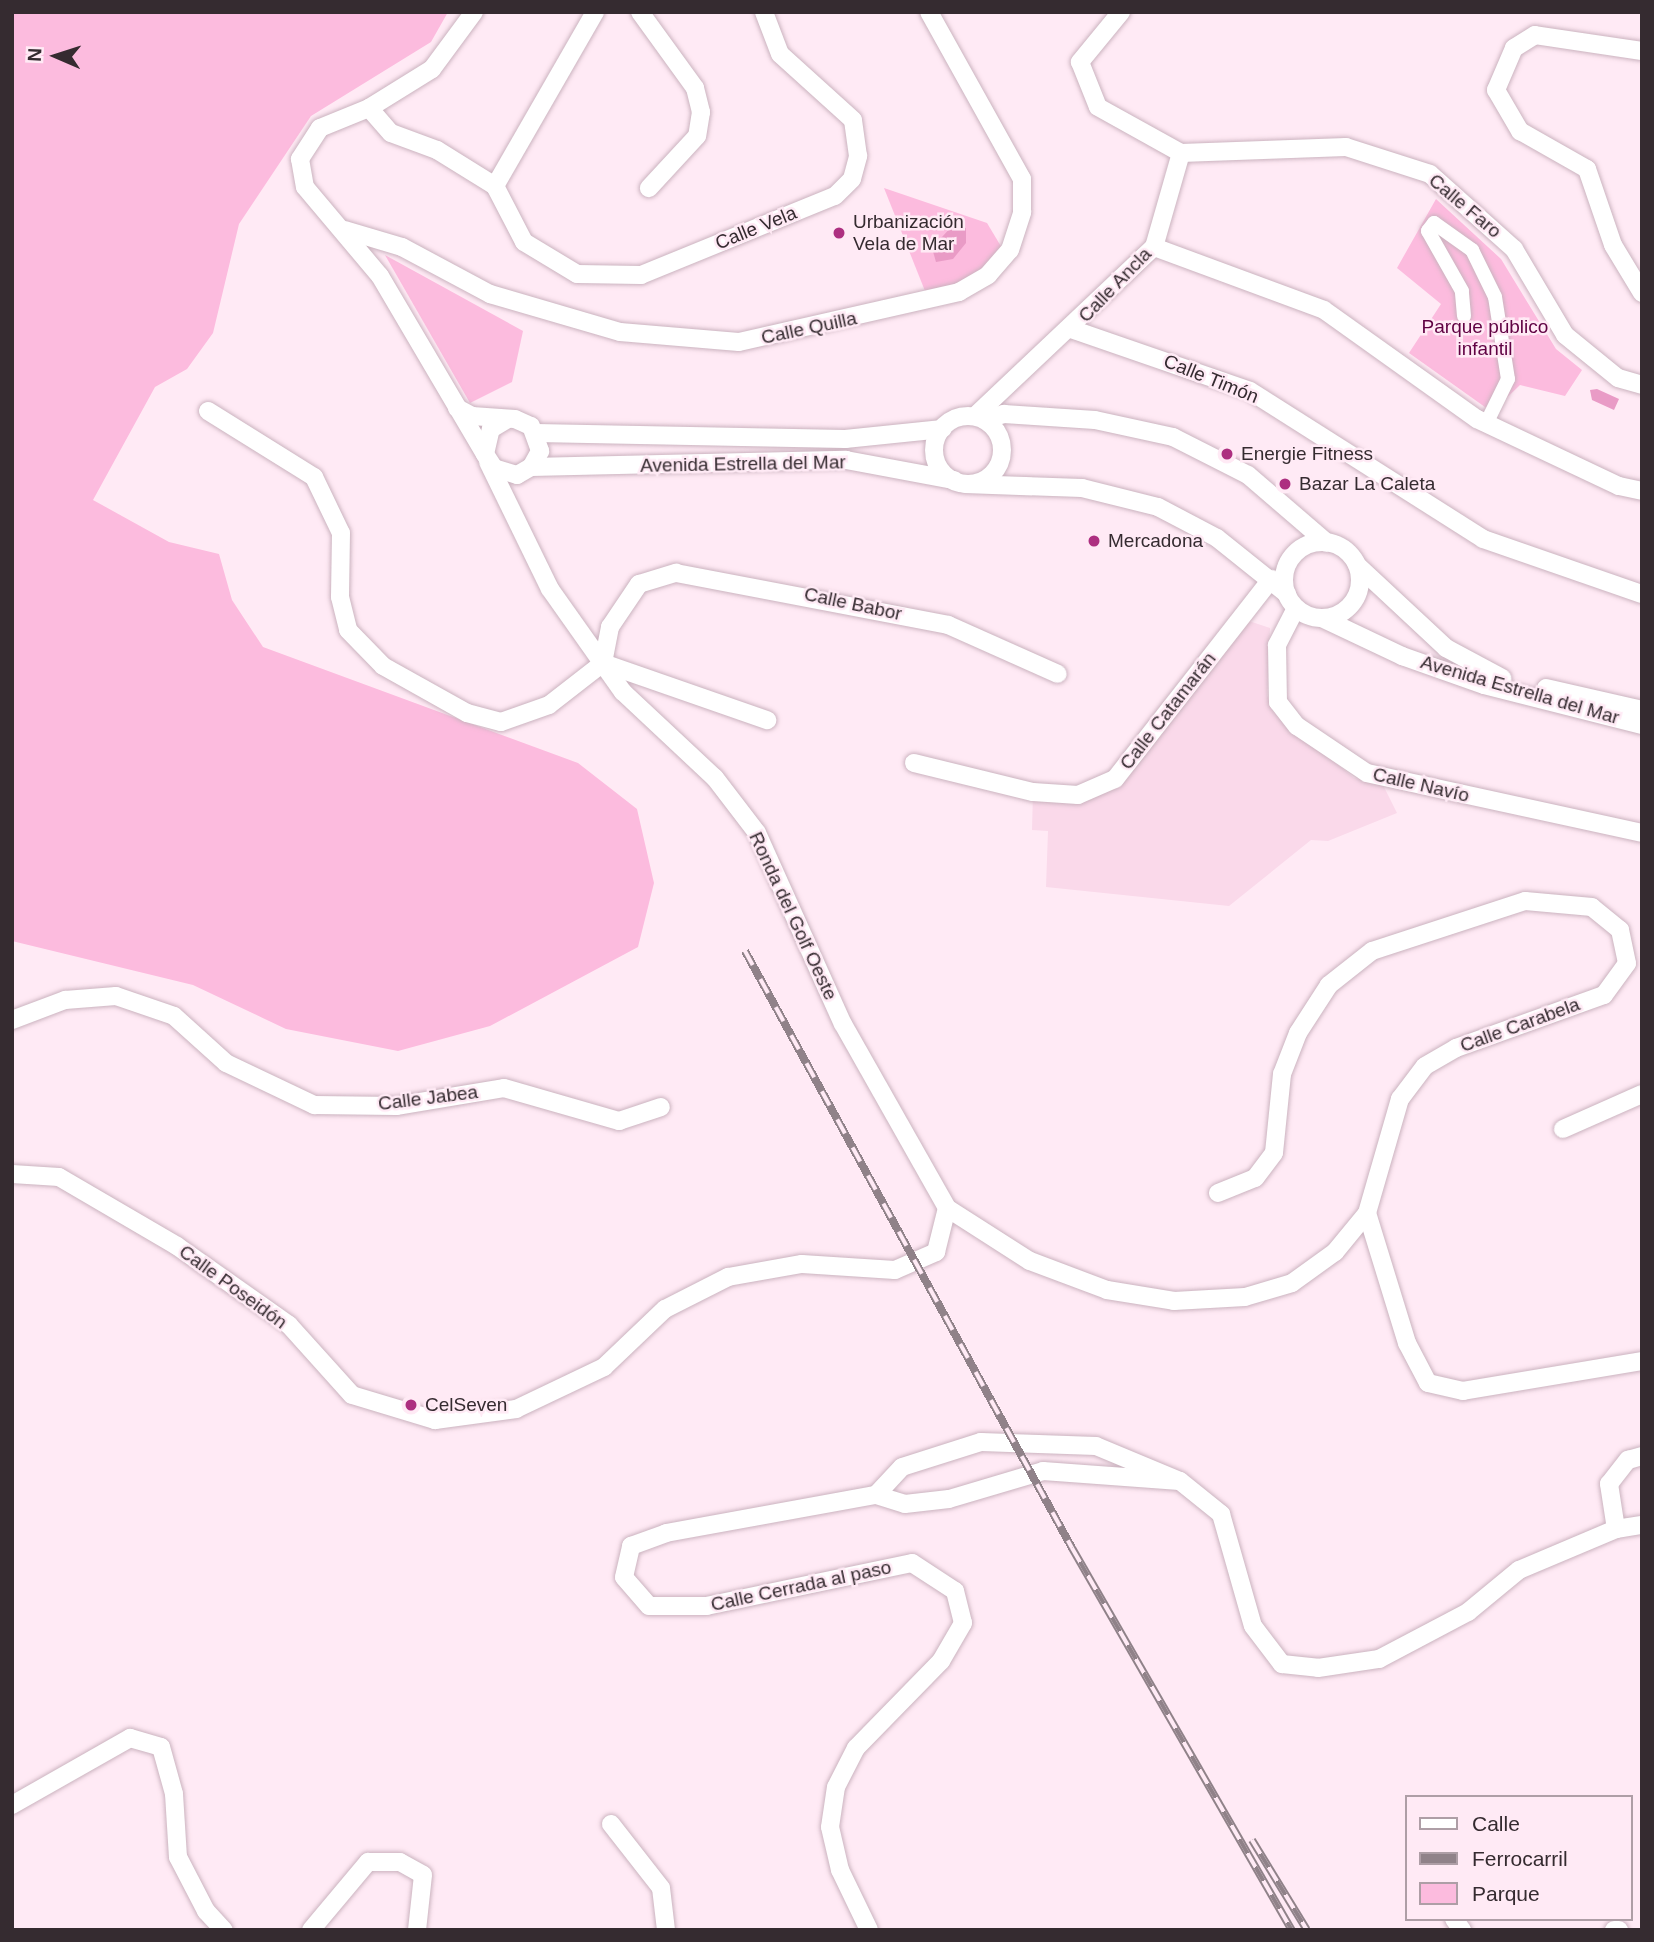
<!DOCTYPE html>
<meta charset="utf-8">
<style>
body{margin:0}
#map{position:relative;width:1654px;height:1942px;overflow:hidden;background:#ffeaf5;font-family:Helvetica,sans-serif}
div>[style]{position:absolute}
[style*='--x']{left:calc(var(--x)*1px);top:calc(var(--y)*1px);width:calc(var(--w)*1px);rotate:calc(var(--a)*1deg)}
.built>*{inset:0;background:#fad9ea}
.green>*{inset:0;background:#fcbbde}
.water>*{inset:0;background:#e99bc6}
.roads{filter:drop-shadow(0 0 2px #cbb3bf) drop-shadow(0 0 2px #cbb3bf)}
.pedestrian>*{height:14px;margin:-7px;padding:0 7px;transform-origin:7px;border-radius:7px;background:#fff}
.minor>*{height:18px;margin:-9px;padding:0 9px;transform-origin:9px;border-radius:9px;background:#fff}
.minor>.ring{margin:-9px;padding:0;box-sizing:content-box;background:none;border:18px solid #fff;border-radius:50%}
.rail>*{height:8px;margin-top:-4px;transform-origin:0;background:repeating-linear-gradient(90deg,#ffeaf5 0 16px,#908289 0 32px);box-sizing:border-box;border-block:2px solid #908289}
.dots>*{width:19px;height:19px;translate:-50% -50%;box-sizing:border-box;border:4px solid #ffeaf5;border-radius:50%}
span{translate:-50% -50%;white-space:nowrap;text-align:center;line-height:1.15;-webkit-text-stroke:5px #ffeaf5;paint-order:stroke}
.street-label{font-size:19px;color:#352b30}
.poi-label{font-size:19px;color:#352b30}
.left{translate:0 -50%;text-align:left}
.park-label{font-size:19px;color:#600243}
.frame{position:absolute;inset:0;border:14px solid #352b30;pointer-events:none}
.legend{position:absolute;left:1405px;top:1795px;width:228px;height:126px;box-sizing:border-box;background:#ffeaf5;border:2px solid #ae9ea6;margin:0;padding:9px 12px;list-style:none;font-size:21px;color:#352b30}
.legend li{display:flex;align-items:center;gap:14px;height:35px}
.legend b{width:35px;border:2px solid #ae9ea6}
.north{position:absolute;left:21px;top:21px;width:70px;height:70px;-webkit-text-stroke:5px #ffeaf5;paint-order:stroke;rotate:273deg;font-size:19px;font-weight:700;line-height:28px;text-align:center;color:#352b30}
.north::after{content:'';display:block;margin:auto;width:24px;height:32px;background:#352b30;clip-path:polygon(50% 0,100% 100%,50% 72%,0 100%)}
</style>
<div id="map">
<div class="built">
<div style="clip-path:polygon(1240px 618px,1270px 628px,1267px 695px,1273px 712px,1354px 778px,1382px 783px,1397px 813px,1328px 841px,1311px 840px,1229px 906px,1046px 887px,1048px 831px,1032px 830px,1033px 792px,1078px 795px,1115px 779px)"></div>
</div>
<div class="green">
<div style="clip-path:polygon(12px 12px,448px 12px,431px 42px,311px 116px,239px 224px,213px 333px,187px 369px,155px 387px,93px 500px,169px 542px,219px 554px,232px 600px,263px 647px,578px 763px,637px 809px,654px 883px,638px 947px,490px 1026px,398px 1051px,286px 1029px,193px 985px,12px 941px)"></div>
<div style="clip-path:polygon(884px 188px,987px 223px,1002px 248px,988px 271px,927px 296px)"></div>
<div style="clip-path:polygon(1436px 199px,1501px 259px,1556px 349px,1582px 370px,1565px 396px,1520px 385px,1492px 412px,1409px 353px,1441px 304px,1397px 268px)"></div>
<div style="clip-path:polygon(385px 255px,523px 331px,512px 382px,470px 403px)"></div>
</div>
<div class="water">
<div style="clip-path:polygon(952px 226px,966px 228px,966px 243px,953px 259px,936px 262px,932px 248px)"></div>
<div style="clip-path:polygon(1597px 389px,1619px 399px,1614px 410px,1592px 400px,1590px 390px)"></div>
</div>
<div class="roads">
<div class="pedestrian">
<div style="--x:1464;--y:316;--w:25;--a:-95"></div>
<div style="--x:1462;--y:291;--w:69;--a:-119.5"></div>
<div style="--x:1428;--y:231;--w:10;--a:-53"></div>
<div style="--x:1434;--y:223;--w:47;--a:35.4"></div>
<div style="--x:1472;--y:250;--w:52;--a:63.9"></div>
<div style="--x:1495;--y:297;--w:83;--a:81"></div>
<div style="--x:1508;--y:379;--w:50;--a:116.1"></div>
</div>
<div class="minor">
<div style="--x:474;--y:12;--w:71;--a:126.4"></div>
<div style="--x:432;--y:69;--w:74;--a:148.2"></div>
<div style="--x:369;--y:108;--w:53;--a:157.8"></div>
<div style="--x:320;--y:128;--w:37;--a:123"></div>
<div style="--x:300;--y:159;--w:28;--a:80"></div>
<div style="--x:305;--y:187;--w:116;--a:49.9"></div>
<div style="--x:380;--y:276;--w:207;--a:59.5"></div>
<div style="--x:640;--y:12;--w:94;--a:54.1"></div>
<div style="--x:695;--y:88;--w:25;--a:76"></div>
<div style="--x:701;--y:112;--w:24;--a:99"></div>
<div style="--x:697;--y:136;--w:71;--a:132.7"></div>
<div style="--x:1121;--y:12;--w:65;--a:129.4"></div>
<div style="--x:1080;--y:62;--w:48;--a:68.2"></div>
<div style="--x:1098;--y:107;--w:95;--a:29"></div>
<div style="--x:1642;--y:51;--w:108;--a:-171.5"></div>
<div style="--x:1535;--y:35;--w:25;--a:148"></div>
<div style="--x:1514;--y:48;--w:46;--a:113.2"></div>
<div style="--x:1496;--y:90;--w:48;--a:59.7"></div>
<div style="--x:1520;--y:131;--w:77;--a:29.6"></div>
<div style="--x:1587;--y:169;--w:80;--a:71.1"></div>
<div style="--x:1613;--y:245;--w:56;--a:58.9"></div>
<div style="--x:369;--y:108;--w:33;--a:49"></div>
<div style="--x:391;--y:133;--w:49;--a:20.3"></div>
<div style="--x:437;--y:150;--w:68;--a:31.8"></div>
<div style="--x:495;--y:186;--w:63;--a:62.6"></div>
<div style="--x:524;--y:242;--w:62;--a:31.1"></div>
<div style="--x:577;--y:274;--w:64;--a:0.9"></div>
<div style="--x:641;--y:275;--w:209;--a:-22.2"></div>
<div style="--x:835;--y:196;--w:24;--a:-45"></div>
<div style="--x:852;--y:179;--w:24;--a:-75"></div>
<div style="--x:858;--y:156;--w:36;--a:-98"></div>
<div style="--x:853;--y:120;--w:98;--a:-137.9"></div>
<div style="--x:780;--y:54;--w:45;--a:-110.9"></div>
<div style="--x:1181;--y:153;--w:165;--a:-2.1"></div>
<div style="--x:1346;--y:147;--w:88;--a:17.8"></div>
<div style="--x:1430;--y:174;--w:113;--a:41.8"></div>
<div style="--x:1514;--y:249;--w:100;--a:59.3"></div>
<div style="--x:1565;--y:335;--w:68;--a:39.1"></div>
<div style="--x:1618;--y:378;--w:25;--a:16"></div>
<div style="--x:495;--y:186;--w:201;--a:-60.1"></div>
<div style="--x:345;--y:230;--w:59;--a:16.6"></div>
<div style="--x:402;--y:247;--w:100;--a:28.1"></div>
<div style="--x:490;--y:294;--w:135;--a:16.3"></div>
<div style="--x:620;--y:332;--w:119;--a:4.8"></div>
<div style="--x:739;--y:342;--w:226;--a:-12.8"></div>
<div style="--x:959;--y:292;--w:34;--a:-30"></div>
<div style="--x:988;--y:275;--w:33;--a:-49"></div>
<div style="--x:1010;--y:250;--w:40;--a:-72"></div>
<div style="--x:1022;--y:212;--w:33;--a:-90"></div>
<div style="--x:1022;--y:179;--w:191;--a:-119.1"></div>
<div style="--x:1154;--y:247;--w:181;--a:20.3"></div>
<div style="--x:1324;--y:310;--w:188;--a:35.5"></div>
<div style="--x:1477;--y:419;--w:157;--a:25.3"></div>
<div style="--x:1619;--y:486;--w:24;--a:12"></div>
<div style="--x:1071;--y:329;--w:189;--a:19.1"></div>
<div style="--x:1250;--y:391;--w:276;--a:32.4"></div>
<div style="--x:1483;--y:539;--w:168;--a:19.1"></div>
<div style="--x:457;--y:408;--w:17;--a:28"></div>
<div style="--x:472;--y:416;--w:43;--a:4"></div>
<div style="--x:515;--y:419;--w:17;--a:24"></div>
<div style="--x:531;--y:426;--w:27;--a:70"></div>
<div style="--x:540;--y:451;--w:18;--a:119"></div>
<div style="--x:531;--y:467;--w:16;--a:150"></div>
<div style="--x:517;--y:475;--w:24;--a:-163"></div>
<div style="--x:494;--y:468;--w:17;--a:-123"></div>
<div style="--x:485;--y:454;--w:26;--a:-77"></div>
<div style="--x:491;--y:429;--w:17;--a:-31"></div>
<div style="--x:208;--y:411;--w:125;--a:31.9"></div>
<div style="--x:314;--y:477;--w:62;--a:64.3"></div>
<div style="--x:341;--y:533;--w:64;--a:90.9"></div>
<div style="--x:340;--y:597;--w:34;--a:76"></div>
<div style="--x:348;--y:630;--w:50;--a:45.8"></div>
<div style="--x:383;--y:666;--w:96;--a:29.2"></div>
<div style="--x:467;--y:713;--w:35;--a:15"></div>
<div style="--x:501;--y:722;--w:51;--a:-19.5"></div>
<div style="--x:549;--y:705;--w:68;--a:-37.9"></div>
<div style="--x:603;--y:663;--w:37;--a:-79"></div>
<div style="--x:610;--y:627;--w:52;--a:-56"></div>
<div style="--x:639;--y:584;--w:39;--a:-17"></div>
<div style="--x:676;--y:573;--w:277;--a:10.8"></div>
<div style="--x:948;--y:625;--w:120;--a:24"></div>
<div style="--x:975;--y:416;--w:246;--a:-43.4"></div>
<div style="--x:1154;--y:247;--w:98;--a:-74"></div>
<div class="ring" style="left:934px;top:416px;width:50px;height:50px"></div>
<div style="--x:985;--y:420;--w:20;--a:-18"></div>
<div style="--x:1004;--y:414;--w:91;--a:3.8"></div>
<div style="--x:1095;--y:420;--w:80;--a:12.3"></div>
<div style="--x:1173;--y:437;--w:84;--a:26.9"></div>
<div style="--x:1248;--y:475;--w:104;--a:40.7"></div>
<div style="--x:536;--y:433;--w:309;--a:1.1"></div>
<div style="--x:845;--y:439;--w:98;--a:-5.9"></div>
<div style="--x:488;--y:462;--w:141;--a:64"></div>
<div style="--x:550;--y:589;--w:126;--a:54.7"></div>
<div style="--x:623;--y:692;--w:126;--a:43.1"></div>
<div style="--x:715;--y:778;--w:69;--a:52.6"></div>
<div style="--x:757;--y:833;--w:209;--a:65.8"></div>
<div style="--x:843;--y:1024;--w:211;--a:60.5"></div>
<div style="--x:531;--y:467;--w:315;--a:-1.3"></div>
<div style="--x:846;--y:460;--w:110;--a:10.5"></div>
<div style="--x:965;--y:484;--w:117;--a:2"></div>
<div style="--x:1082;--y:488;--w:78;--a:14"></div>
<div style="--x:1158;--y:507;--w:67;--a:27.7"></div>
<div style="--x:1217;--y:538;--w:90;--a:38.7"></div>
<div class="ring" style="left:1284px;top:542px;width:58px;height:58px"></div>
<div style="--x:1357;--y:565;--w:122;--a:43"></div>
<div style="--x:1446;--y:648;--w:64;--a:28.2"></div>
<div style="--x:1296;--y:608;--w:42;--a:117.2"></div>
<div style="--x:1277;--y:645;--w:57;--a:89"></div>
<div style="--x:1278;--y:702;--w:31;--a:52"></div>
<div style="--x:1297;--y:726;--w:84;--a:33.9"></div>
<div style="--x:1367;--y:773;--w:281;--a:12.3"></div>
<div style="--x:1322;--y:618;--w:89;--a:25.4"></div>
<div style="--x:1402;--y:656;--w:87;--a:19.5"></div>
<div style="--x:1484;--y:685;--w:163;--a:14.2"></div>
<div style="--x:603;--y:663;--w:174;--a:19.2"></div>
<div style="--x:1546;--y:688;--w:98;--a:12.9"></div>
<div style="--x:914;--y:763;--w:122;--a:13.7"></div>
<div style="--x:1033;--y:792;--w:45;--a:3.8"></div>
<div style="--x:1078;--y:795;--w:40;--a:-23.4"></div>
<div style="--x:1115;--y:779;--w:254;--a:-52"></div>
<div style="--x:12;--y:1020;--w:57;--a:-20.7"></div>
<div style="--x:65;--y:1000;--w:51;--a:-4.5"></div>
<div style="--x:116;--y:996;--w:61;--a:19"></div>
<div style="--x:174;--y:1016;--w:70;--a:42.1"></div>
<div style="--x:226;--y:1063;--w:98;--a:25.5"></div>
<div style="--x:314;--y:1105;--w:82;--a:0.7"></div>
<div style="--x:396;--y:1106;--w:109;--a:-9.5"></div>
<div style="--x:504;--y:1088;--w:120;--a:16"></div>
<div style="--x:619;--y:1121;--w:44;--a:-18.4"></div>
<div style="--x:1563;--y:1129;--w:86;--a:-23.9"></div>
<div style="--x:12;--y:1174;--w:47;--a:3.7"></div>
<div style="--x:59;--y:1177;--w:137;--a:30.3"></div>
<div style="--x:177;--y:1246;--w:137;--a:35.2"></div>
<div style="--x:289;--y:1325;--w:94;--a:48"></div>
<div style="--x:352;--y:1395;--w:87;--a:16.8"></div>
<div style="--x:435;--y:1420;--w:82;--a:-7.7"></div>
<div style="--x:516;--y:1409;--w:98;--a:-25.5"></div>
<div style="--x:604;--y:1367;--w:84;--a:-43.6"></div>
<div style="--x:665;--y:1309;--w:71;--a:-26.9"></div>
<div style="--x:728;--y:1277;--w:75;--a:-10"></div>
<div style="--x:802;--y:1264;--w:93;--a:3.7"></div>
<div style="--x:895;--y:1270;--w:45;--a:-23.7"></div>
<div style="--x:936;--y:1252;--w:45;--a:-76"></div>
<div style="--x:947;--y:1208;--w:98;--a:32.6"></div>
<div style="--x:1030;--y:1261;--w:82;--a:20.6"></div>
<div style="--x:1107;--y:1290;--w:68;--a:9.3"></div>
<div style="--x:1174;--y:1301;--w:71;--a:-3.2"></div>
<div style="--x:1245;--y:1297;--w:49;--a:-16.6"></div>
<div style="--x:1292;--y:1283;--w:53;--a:-35.8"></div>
<div style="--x:1335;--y:1252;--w:50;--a:-50.6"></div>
<div style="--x:1367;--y:1213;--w:119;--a:-73.9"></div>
<div style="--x:1400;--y:1099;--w:41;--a:-52.9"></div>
<div style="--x:1425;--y:1066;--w:36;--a:-30"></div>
<div style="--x:1456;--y:1048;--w:157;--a:-19.7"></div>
<div style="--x:1604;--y:995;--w:39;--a:-54"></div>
<div style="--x:1627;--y:963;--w:34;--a:-102"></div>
<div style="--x:1620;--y:930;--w:36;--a:-141"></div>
<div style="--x:1592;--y:907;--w:67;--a:-174.9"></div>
<div style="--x:1525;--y:901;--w:161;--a:161.9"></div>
<div style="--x:1372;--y:951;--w:55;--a:141.7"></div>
<div style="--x:1329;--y:985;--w:57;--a:122.9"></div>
<div style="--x:1298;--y:1033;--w:44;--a:111.3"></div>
<div style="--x:1282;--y:1074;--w:79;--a:95.8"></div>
<div style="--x:1274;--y:1153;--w:31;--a:127"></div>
<div style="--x:1255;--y:1178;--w:40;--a:158"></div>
<div style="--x:1367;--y:1213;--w:136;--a:72.9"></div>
<div style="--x:1407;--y:1343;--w:45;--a:62.3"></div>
<div style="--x:1428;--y:1383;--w:36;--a:13"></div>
<div style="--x:1463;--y:1391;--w:181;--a:-9.5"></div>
<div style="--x:876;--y:1495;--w:38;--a:-47"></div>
<div style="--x:902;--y:1467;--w:83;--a:-17.6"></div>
<div style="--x:981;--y:1442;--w:115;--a:2"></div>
<div style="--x:1096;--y:1446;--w:91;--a:22.6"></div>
<div style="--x:1180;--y:1481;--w:53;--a:38.8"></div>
<div style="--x:1221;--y:1514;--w:116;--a:74.1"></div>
<div style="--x:1253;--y:1626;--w:48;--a:52.7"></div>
<div style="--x:1282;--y:1664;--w:36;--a:6"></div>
<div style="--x:1318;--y:1668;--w:62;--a:-8.4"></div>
<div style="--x:1379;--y:1659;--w:101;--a:-27.8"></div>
<div style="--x:1468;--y:1612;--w:66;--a:-39.5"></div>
<div style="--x:1519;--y:1570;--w:105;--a:-22.9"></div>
<div style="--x:1616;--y:1529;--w:26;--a:-9"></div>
<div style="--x:1616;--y:1529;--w:46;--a:-98.8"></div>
<div style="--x:1609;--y:1484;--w:31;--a:-52"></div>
<div style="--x:1628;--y:1460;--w:15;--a:-16"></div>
<div style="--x:12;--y:1805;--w:136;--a:-29.6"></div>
<div style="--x:130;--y:1738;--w:32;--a:16"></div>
<div style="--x:161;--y:1747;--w:49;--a:74.5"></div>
<div style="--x:174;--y:1794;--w:63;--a:86.4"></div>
<div style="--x:178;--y:1857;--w:61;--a:62.6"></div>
<div style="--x:206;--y:1911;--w:26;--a:47"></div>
<div style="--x:611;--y:1824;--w:81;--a:52"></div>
<div style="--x:661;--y:1888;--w:42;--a:83.2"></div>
<div style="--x:1454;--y:1919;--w:14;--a:54"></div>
<div style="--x:311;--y:1930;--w:89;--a:-50"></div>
<div style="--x:368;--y:1862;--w:32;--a:0"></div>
<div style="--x:400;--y:1862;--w:26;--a:29"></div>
<div style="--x:423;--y:1875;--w:55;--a:96.2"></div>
<div style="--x:869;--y:1930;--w:67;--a:-115.8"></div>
<div style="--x:840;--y:1870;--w:44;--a:-103.1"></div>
<div style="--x:830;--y:1827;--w:40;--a:-81.5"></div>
<div style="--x:836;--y:1787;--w:44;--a:-62.9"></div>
<div style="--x:856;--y:1748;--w:122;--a:-45.7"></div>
<div style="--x:941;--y:1661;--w:44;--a:-59.9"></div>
<div style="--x:963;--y:1623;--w:33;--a:-104"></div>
<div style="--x:955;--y:1591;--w:51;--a:-146.9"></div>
<div style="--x:912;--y:1563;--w:209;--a:168.2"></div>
<div style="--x:707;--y:1606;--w:58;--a:180"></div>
<div style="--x:649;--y:1606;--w:38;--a:-131"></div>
<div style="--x:624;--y:1577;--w:32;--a:-77"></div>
<div style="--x:631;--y:1546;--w:37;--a:-20"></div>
<div style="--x:666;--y:1533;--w:213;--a:-10.3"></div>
<div style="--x:876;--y:1495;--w:30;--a:17"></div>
<div style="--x:905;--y:1504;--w:44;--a:-6.5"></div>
<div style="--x:949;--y:1499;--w:98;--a:-16.6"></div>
<div style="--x:1043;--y:1471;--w:137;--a:4.2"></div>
<div style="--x:1614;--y:1930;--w:5;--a:0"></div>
</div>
</div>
<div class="rail">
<div style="--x:745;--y:951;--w:681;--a:61.29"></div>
<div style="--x:1072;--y:1548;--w:441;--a:60.1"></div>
<div style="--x:1252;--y:1840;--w:105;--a:58.6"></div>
</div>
<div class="dots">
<div style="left:839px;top:233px;background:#ad2f80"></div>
<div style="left:1227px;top:454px;background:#ad2f80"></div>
<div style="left:1285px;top:484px;background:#ad2f80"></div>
<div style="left:1094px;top:541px;background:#ad2f80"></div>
<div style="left:411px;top:1405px;background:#ad2f80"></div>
</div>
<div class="street-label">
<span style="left:1465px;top:206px;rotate:40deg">Calle Faro</span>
<span style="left:756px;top:228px;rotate:-22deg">Calle Vela</span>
<span style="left:1115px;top:285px;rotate:-46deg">Calle Ancla</span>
<span style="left:809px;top:328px;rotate:-12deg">Calle Quilla</span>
<span style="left:1211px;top:379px;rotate:22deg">Calle Timón</span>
<span style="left:743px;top:464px;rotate:-1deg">Avenida Estrella del Mar</span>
<span style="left:853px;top:604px;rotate:12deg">Calle Babor</span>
<span style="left:1520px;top:690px;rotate:16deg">Avenida Estrella del Mar</span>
<span style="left:1168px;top:711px;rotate:-52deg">Calle Catamarán</span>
<span style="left:1421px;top:785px;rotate:13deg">Calle Navío</span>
<span style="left:793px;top:916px;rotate:65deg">Ronda del Golf Oeste</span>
<span style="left:1520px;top:1025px;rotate:-20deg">Calle Carabela</span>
<span style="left:428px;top:1098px;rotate:-7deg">Calle Jabea</span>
<span style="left:233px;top:1287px;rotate:36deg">Calle Poseidón</span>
<span style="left:801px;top:1586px;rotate:-12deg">Calle Cerrada al paso</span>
</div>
<div class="poi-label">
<span class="left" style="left:853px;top:233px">Urbanización<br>Vela de Mar</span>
<span class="left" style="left:1241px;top:454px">Energie Fitness</span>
<span class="left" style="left:1299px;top:484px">Bazar La Caleta</span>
<span class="left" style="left:1108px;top:541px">Mercadona</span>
<span class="left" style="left:425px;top:1405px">CelSeven</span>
</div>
<div class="park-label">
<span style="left:1485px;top:338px">Parque público<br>infantil</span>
</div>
<div class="frame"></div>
<ul class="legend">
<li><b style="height:9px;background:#fff"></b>Calle</li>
<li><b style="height:9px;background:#908289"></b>Ferrocarril</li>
<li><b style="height:19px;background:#fcbbde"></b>Parque</li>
</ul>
<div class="north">N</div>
</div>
